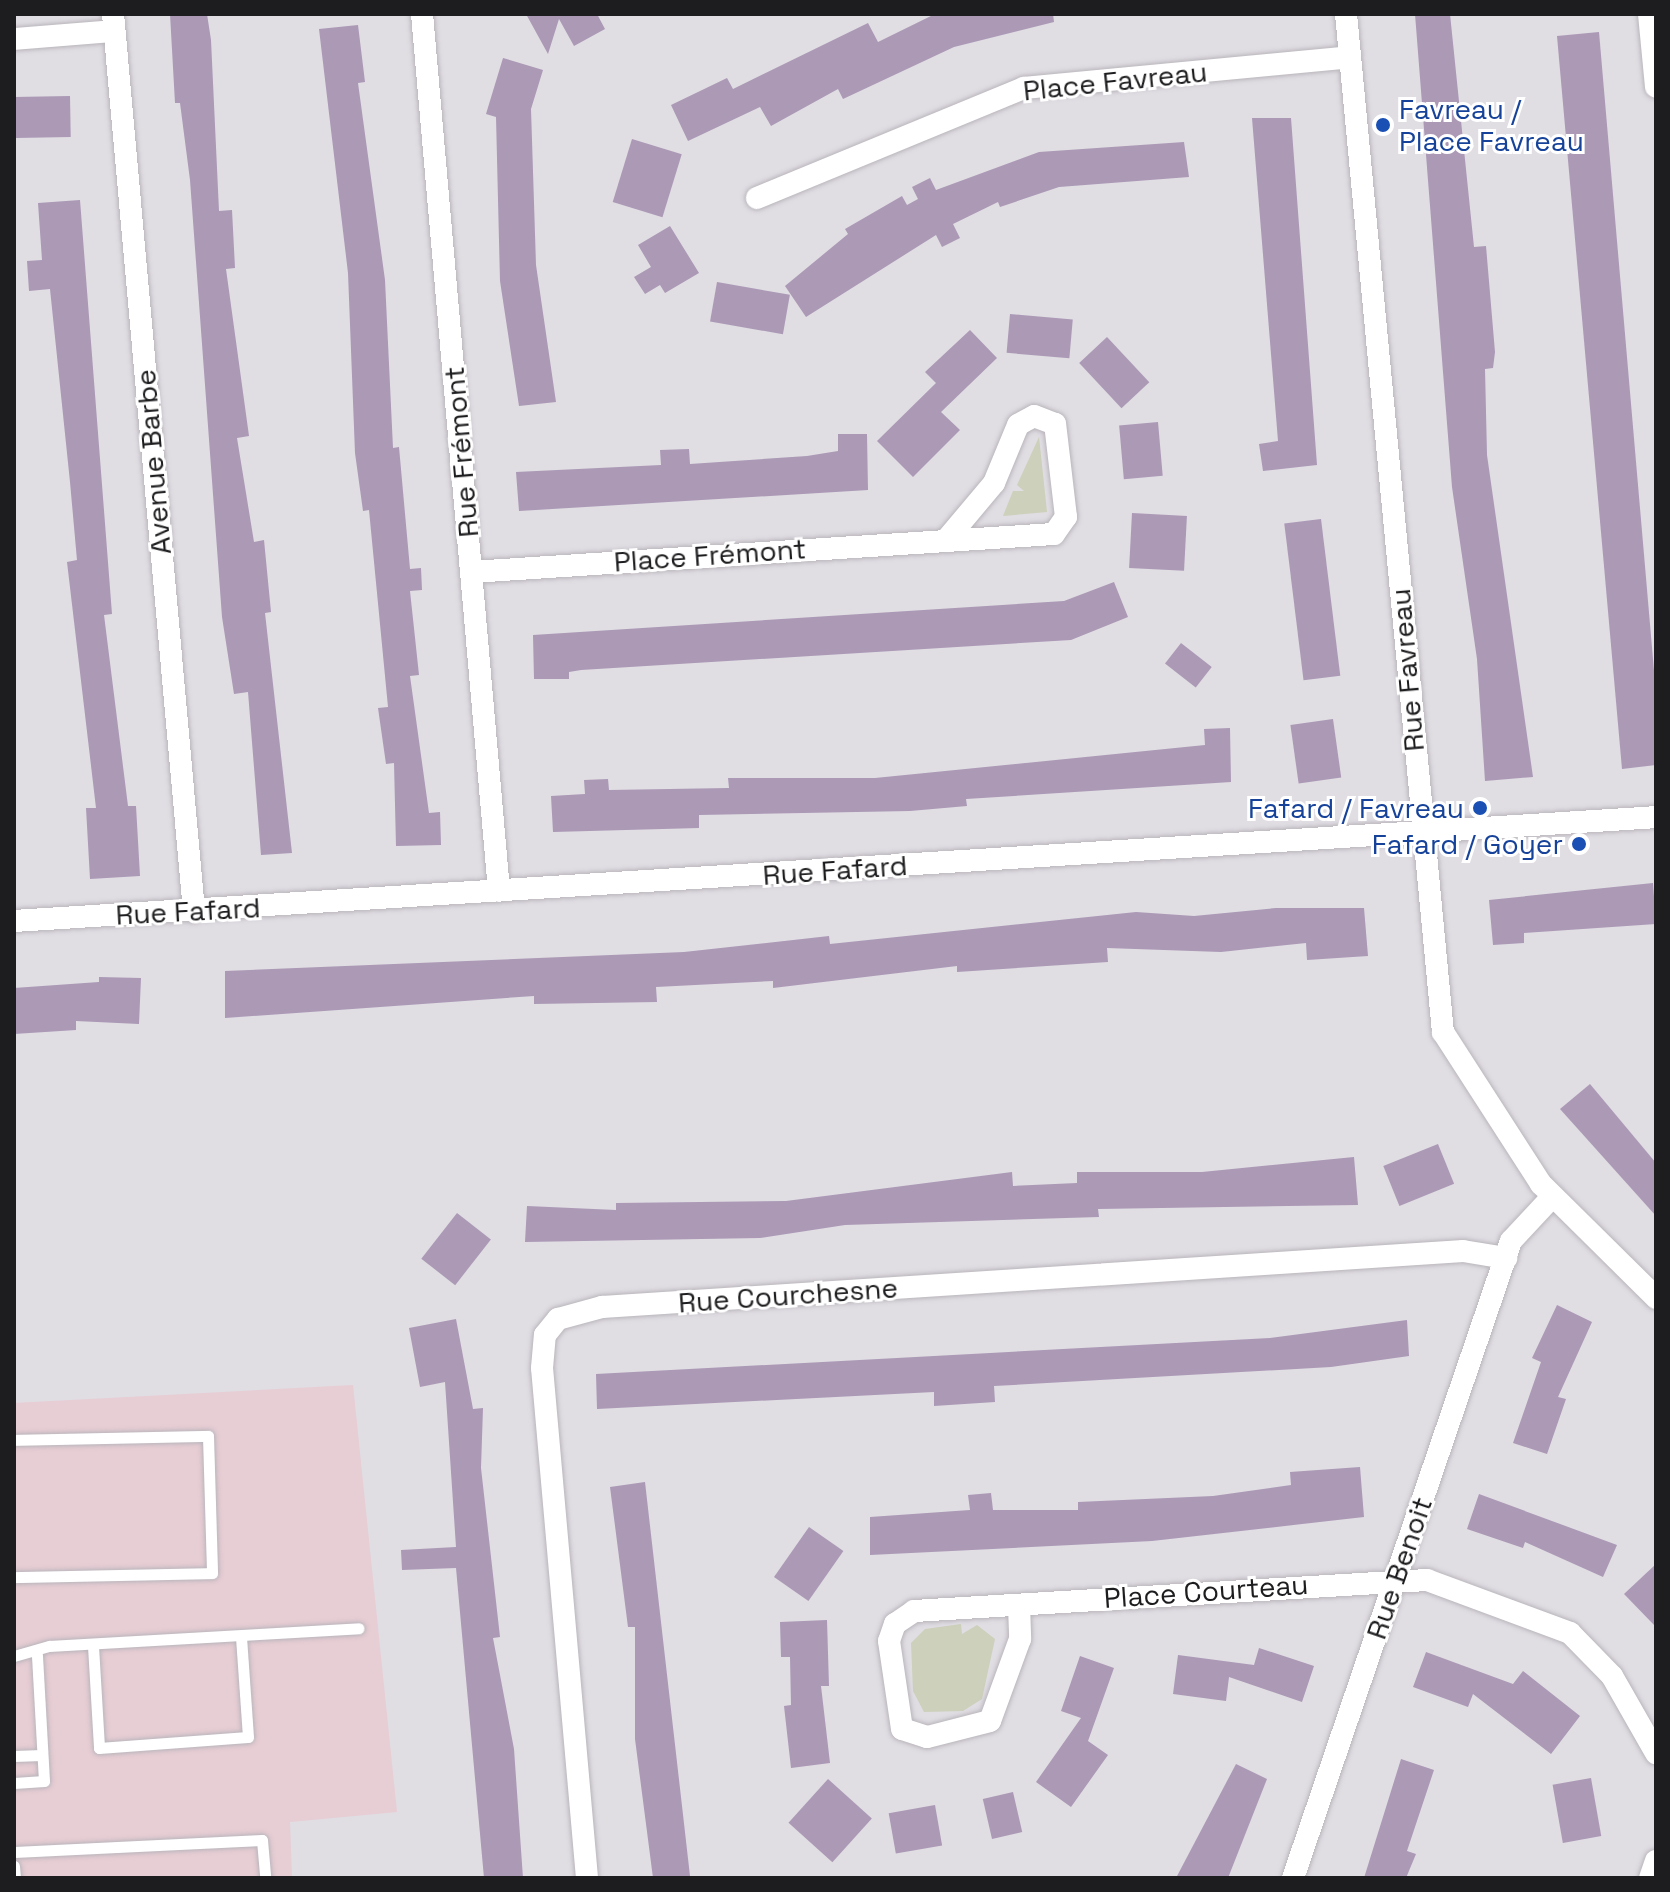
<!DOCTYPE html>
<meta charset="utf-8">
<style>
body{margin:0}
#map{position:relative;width:1670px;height:1892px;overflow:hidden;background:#e0dde3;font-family:"Space Grotesk",sans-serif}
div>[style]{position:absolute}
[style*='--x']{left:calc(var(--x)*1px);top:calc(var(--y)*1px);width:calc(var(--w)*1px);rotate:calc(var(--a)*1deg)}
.commercial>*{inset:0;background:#e7cdd4}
.green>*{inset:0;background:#cdd0ba}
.building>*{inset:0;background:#ab99b6;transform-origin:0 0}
.roads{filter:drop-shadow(0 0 2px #b9b5bb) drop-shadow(0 0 2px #b9b5bb)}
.lane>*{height:11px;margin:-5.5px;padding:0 5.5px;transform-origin:5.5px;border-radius:5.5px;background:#fff}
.street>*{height:22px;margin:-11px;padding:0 11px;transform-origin:11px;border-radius:11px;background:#fff}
.dots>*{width:22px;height:22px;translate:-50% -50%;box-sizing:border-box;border:4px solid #fff;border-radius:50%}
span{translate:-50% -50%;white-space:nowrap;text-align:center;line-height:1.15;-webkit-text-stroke:6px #fff;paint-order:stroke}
.street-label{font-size:28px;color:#1d1c1e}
.transit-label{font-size:28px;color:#164399}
.left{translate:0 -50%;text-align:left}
.right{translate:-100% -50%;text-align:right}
.frame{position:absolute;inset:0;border:16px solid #1d1c1e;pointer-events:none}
</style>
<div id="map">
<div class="commercial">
<div style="clip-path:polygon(353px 1385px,397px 1812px,290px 1822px,292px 1878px,14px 1878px,14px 1403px)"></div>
</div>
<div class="green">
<div style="clip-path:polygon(1039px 437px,1047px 512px,1003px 516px,1013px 491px,1024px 491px,1017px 485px)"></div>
<div style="clip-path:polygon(961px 1624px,962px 1634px,977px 1625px,995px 1639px,982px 1699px,963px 1711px,924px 1712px,913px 1691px,911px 1643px,925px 1629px)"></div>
</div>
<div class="building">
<div style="clip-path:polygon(170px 14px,207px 14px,211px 40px,219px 211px,232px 210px,235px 268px,226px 269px,249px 436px,237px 438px,254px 542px,264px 540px,271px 612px,265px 613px,292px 853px,261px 855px,248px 692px,234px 694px,222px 617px,190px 180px,180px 103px,175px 103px)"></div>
<div style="clip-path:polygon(526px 14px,597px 14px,605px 29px,574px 46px,559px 19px,548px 54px)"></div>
<div style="clip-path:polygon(935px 14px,1053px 14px,1054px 22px,954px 47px,843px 99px,838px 89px,771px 126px,760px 107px,688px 141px,671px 105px,727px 78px,733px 89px,868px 23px,878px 42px)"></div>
<div style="clip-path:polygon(1415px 14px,1450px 14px,1474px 247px,1486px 246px,1495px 352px,1493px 368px,1485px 369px,1487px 455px,1533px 777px,1485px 781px,1477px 659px,1452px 487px)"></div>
<div style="clip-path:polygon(358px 25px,365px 82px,358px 83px,385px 280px,393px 448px,399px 447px,410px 569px,421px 568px,422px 590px,410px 591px,419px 675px,410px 676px,429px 813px,440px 812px,441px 845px,396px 846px,394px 763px,386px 764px,378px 708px,388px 707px,369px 510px,363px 511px,355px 453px,348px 273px,319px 29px)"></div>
<div style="clip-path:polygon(1599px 32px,1656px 694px,1656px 765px,1622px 769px,1557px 36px)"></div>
<div style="clip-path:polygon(503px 58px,543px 70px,531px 109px,536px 265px,556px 402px,519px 406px,500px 281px,496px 117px,486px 114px)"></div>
<div style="left:70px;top:96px;width:41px;height:56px;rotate:89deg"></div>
<div style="clip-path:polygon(1252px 118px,1291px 118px,1317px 465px,1263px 471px,1259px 444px,1278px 441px)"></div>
<div style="left:632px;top:139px;width:52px;height:66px;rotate:17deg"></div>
<div style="clip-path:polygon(1184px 142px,1189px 177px,1059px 187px,1000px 207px,998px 202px,953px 224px,960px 238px,942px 247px,936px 235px,806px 317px,785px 286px,848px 234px,845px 229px,902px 196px,907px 205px,918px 199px,912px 187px,930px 178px,936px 190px,1039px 152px)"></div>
<div style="clip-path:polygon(80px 200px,112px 614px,104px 615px,128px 806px,136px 806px,140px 876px,90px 879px,86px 808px,96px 808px,67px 562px,77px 560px,70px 482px,50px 289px,29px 291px,27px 261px,42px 260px,38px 203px)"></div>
<div style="clip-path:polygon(670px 226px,699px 273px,665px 293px,660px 285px,645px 294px,634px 277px,651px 267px,638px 245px)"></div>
<div style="left:717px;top:282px;width:74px;height:40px;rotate:10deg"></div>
<div style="left:1010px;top:314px;width:63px;height:39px;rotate:5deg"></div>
<div style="clip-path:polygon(970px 330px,997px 358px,941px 412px,960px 430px,913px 477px,877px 441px,936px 383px,925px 372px)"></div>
<div style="left:1107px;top:337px;width:62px;height:38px;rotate:47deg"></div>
<div style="left:1158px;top:422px;width:54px;height:39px;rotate:85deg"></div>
<div style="clip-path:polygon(838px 434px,867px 434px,868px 490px,519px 511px,516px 472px,661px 465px,660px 450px,689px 449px,690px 464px,807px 456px,838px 451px)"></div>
<div style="left:1132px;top:513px;width:55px;height:55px;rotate:3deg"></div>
<div style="left:1321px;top:519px;width:158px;height:37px;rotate:83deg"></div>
<div style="clip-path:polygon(1114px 582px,1128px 617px,1071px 640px,581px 670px,569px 672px,569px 679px,534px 679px,533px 635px,1064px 601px)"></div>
<div style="left:1181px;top:643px;width:39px;height:26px;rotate:38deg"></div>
<div style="left:1333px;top:719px;width:59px;height:43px;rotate:82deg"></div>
<div style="clip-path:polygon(1230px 728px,1231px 782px,966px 799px,967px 806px,910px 811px,699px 815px,699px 828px,553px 832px,551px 796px,585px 794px,584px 780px,608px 779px,609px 790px,729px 788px,728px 778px,875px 778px,1205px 745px,1204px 729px)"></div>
<div style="clip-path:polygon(1653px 883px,1656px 924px,1524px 933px,1524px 943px,1493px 945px,1489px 900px)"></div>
<div style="clip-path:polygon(1276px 908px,1364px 908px,1368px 956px,1307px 960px,1306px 943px,1221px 952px,1107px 948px,1108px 962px,957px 972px,957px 966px,773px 988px,773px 981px,656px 987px,657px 1002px,534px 1004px,534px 996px,225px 1018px,225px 971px,684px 952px,829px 936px,830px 944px,1136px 912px,1194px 916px)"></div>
<div style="clip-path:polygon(99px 977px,141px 978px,139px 1024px,76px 1021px,76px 1030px,14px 1034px,14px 988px,99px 982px)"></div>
<div style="clip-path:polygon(1590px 1084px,1656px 1163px,1656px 1216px,1560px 1109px)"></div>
<div style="left:1438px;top:1144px;width:43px;height:59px;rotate:68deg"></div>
<div style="clip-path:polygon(1354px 1157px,1358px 1205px,1098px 1209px,1099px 1217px,845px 1225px,760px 1238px,525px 1242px,527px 1206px,616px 1210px,616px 1203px,786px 1201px,1012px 1172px,1013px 1186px,1077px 1183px,1077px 1172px,1202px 1172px)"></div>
<div style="left:457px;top:1213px;width:43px;height:58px;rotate:38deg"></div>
<div style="clip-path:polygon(1557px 1305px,1592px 1322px,1558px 1397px,1566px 1399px,1547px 1454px,1513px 1443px,1541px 1362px,1532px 1358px)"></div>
<div style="clip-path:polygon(456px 1319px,473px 1409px,483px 1408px,481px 1468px,500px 1637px,493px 1638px,514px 1749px,523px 1878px,484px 1878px,456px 1568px,402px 1570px,401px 1550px,456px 1547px,445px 1382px,420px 1387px,409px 1328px)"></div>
<div style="clip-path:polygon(1407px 1320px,1409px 1356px,1331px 1367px,994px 1386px,995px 1402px,934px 1406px,934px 1392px,597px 1409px,596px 1374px,1270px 1338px)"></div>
<div style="clip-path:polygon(1360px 1467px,1364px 1517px,1152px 1541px,870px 1555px,870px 1517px,970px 1510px,968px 1495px,991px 1493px,993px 1510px,1078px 1510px,1078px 1502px,1213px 1496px,1291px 1485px,1290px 1472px)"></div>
<div style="clip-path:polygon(645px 1482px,690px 1876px,678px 1878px,653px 1878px,635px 1739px,635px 1627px,628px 1627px,610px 1487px)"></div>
<div style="clip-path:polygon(1479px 1494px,1617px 1545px,1603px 1577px,1525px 1542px,1523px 1548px,1467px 1529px)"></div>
<div style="left:809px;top:1527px;width:42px;height:61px;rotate:35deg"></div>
<div style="clip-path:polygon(1656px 1564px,1656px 1627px,1624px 1594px)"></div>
<div style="clip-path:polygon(827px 1620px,829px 1686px,821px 1686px,830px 1763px,791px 1768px,784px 1706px,791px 1705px,790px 1657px,781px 1657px,780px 1622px)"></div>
<div style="clip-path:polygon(1259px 1648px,1314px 1666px,1302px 1702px,1229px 1677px,1226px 1701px,1173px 1694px,1178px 1655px,1254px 1665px)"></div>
<div style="clip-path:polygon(1426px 1652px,1513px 1684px,1523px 1671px,1580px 1716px,1551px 1754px,1473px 1694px,1468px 1707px,1413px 1687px)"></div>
<div style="clip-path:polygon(1080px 1656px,1114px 1668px,1088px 1741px,1108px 1755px,1071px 1807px,1036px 1782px,1081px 1718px,1061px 1711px)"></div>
<div style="clip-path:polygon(1401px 1759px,1434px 1770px,1407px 1851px,1416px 1854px,1406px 1878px,1364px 1878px)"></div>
<div style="clip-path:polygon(1236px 1764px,1267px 1779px,1228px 1878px,1176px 1878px)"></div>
<div style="left:1591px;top:1778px;width:59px;height:39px;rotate:80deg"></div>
<div style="left:828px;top:1779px;width:59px;height:59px;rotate:42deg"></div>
<div style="left:1013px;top:1792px;width:41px;height:31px;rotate:77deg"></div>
<div style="left:935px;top:1805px;width:41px;height:47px;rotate:80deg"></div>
</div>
<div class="roads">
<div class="lane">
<div style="--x:14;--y:1440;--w:194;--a:-1.2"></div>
<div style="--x:208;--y:1436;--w:137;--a:88.3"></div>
<div style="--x:212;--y:1573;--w:198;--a:178.8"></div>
<div style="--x:93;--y:1646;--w:102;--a:86.6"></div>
<div style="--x:99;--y:1748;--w:149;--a:-4.2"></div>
<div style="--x:248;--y:1737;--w:101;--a:-94"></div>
<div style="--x:14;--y:1656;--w:37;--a:-16"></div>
<div style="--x:50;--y:1646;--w:309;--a:-3.3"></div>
<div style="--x:14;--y:1756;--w:28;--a:-2"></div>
<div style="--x:14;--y:1783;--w:30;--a:-4"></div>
<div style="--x:44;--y:1781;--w:126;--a:-93.2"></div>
<div style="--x:14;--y:1852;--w:248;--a:-2.8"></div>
<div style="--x:262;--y:1840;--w:38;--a:85"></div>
<div style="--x:14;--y:1866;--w:12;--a:85"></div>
</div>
<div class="street">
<div style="--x:113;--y:14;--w:901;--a:84.84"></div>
<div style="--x:422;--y:14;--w:880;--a:84.98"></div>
<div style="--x:1346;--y:14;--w:1023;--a:84.56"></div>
<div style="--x:1443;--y:1032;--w:181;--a:57.2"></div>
<div style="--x:1541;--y:1184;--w:162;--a:44.7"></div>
<div style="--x:1649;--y:14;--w:73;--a:84.5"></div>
<div style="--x:14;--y:39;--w:100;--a:-4.6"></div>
<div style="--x:757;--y:198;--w:289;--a:-22.4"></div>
<div style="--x:1024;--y:88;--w:327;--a:-5.4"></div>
<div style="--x:472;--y:572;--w:583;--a:-3.74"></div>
<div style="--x:1054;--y:534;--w:21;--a:-55"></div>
<div style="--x:1066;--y:517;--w:94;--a:-96.7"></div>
<div style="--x:1055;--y:424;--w:22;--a:-159"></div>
<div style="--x:1034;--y:416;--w:18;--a:151"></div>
<div style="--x:1018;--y:425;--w:63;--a:112.5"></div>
<div style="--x:994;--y:483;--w:73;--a:130"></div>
<div style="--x:14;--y:921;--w:1645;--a:-3.62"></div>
<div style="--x:1019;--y:1605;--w:34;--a:88"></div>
<div style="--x:1020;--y:1639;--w:87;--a:110.1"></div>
<div style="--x:990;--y:1721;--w:65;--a:165.7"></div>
<div style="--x:927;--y:1737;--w:26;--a:-162"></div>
<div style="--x:902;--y:1729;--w:89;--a:-98.4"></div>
<div style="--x:889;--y:1641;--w:18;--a:-71"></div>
<div style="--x:895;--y:1624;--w:23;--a:-34"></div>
<div style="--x:914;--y:1611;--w:514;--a:-3.46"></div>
<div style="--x:1427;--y:1580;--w:153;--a:20.3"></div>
<div style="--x:1570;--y:1633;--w:60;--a:45.7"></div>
<div style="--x:1612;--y:1676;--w:89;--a:60.3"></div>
<div style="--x:587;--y:1878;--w:512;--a:-95.04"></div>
<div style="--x:542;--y:1368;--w:33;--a:-85"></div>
<div style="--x:545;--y:1335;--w:21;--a:-51"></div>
<div style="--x:558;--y:1319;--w:46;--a:-15.3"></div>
<div style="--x:602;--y:1307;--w:863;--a:-3.72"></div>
<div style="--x:1463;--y:1251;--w:44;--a:9.2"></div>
<div style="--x:1293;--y:1878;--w:673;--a:-71.11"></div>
<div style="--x:1511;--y:1241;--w:60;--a:-47"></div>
<div style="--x:1650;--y:1878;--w:18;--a:-71"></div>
</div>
</div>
<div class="dots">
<div style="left:1383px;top:125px;background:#1a4fb4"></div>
<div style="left:1480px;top:808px;background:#1a4fb4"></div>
<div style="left:1579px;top:844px;background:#1a4fb4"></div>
</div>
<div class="street-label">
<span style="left:1115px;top:81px;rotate:-6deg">Place Favreau</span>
<span style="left:461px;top:452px;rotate:-95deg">Rue Frémont</span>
<span style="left:153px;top:462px;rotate:-95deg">Avenue Barbe</span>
<span style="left:710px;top:555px;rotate:-4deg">Place Frémont</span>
<span style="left:1407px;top:670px;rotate:-95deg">Rue Favreau</span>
<span style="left:835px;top:870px;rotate:-4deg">Rue Fafard</span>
<span style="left:188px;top:911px;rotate:-3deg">Rue Fafard</span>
<span style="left:788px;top:1295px;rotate:-4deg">Rue Courchesne</span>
<span style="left:1399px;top:1568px;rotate:-71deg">Rue Benoit</span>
<span style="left:1206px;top:1591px;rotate:-4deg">Place Courteau</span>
</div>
<div class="transit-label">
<span class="left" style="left:1399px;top:125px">Favreau /<br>Place Favreau</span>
<span class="right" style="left:1464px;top:808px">Fafard / Favreau</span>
<span class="right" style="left:1563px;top:844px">Fafard / Goyer</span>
</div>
<div class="frame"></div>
</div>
